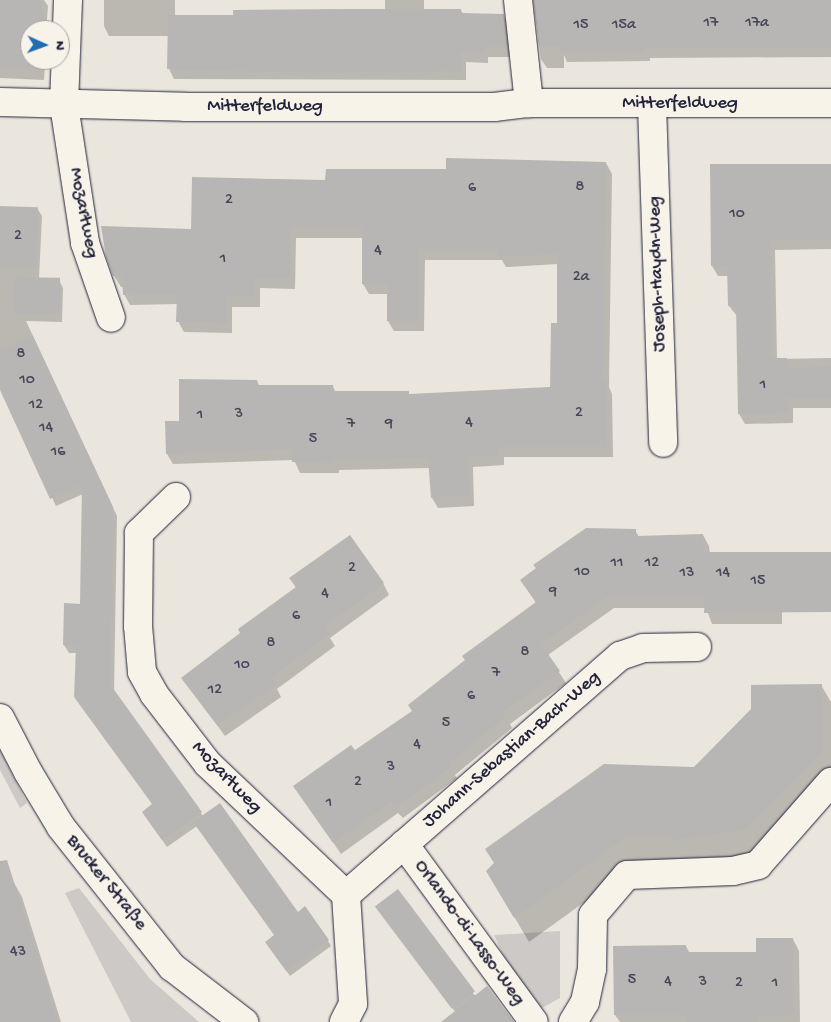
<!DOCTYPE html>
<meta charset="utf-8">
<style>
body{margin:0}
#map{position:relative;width:831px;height:1022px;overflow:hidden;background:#eae6de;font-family:"Gochi Hand",sans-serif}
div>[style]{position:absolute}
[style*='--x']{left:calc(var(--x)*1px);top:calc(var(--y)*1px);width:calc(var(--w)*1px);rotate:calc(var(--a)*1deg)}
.green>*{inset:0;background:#cdc9c6}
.shadow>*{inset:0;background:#0003}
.building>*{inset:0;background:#b8b6b5;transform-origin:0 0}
.roads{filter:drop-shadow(0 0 1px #22223b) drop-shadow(0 0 1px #22223b)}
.minor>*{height:28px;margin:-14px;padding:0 14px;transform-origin:14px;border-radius:14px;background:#f7f3e8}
.major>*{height:28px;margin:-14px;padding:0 14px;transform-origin:14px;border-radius:14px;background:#f7f3e8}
span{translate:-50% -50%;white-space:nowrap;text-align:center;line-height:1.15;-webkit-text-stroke:4.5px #f7f3e8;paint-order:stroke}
.number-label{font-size:16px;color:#48475a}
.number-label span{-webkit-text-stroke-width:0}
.street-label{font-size:19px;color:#22223b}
.north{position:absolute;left:20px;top:20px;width:50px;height:50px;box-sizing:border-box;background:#f7f3e8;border:1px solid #a29fa3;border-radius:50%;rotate:92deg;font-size:14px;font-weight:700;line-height:20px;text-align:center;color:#22223b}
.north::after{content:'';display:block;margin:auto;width:18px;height:22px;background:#1f6fb2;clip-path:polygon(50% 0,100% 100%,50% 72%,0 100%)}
</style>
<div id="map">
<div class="green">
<div style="clip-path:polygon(0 750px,27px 803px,20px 808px,0 770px)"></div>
<div style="clip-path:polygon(79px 888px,150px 979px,199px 1022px,131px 1022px,65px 893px)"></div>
<div style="clip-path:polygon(560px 931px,560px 998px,542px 1008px,521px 983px,502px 953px,494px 935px)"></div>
</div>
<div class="shadow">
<div style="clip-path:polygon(0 0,44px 0,48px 6px,47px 20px,50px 30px,30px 30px,30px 60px,49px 60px,49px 65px,45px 65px,44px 80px,0 78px)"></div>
<div style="clip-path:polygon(104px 0,175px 0,175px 16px,234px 16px,385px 10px,385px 0,424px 0,424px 10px,461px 10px,463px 14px,503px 15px,509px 25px,512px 57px,488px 57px,488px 63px,466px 62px,466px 80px,174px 79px,169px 69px,169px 36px,109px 36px,104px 26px)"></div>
<div style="clip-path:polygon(533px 0,831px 0,831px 57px,650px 58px,650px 61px,567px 62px,564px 55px,564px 68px,547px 68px,541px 59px)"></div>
<div style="clip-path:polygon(606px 163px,612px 174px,609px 387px,612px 394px,613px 457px,504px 457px,504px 465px,473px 467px,474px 506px,438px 508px,432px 498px,430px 468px,339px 470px,339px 473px,300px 473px,294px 460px,173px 464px,167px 454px,180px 423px,257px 381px,260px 387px,333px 387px,336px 393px,408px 392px,410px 396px,551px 389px,558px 324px,558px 264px,506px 267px,502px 260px,425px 260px,424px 331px,394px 331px,388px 321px,388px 294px,369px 294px,363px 284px,363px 238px,296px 238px,295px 289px,260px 288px,260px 307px,232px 307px,232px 333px,184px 332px,178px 321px,178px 304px,130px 305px,124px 294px,124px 287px,121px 287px,114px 276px,192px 230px,327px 182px,447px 170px)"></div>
<div style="clip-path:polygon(831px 164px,831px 249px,775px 250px,777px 359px,831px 358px,831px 408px,793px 408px,793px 423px,745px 424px,739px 414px,737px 316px,729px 306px,729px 276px,718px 276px,712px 266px)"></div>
<div style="clip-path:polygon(0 207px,37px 208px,42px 216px,39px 279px,59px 280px,63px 288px,62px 322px,26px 321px,117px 516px,114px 692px,203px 816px,297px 913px,328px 941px,331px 946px,290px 976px,269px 947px,276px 935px,197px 826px,167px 847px,148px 820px,153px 805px,77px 653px,69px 653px,64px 645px,81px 605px,83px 494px,56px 506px,0 386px)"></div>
<div style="clip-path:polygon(635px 530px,639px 537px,703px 535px,709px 546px,710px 553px,831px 553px,831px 600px,782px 600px,782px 624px,712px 624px,706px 608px,614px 608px,548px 655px,566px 683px,510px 724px,512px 728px,455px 775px,457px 778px,403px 818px,398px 813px,341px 854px,295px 787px,355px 752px,413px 712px,536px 603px,521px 580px)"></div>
<div style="clip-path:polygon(291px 579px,383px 583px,389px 595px,330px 638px,335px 646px,277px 689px,281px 697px,225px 736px,182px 678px,242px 634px,296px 588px)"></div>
<div style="clip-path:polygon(821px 685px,831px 702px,831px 782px,758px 855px,688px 864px,640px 862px,529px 942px,502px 896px)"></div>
<div style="clip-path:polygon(13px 881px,22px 897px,61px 1022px,0 1022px,0 885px)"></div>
<div style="clip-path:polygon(380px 912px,476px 996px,513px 1022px,471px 1022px,456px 1013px)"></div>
<div style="clip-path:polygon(793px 939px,799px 951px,800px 1022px,620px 1022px,615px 1015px,686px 946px,690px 954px,757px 954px)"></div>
</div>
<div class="building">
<div style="clip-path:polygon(0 0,42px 0,41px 13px,45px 13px,44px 30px,30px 30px,30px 60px,38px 60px,38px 69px,0 67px)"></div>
<div style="clip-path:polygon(534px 0,831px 0,831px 48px,645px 48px,645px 51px,560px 52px,560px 46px,539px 46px)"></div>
<div style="clip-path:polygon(347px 9px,461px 9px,461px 13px,504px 14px,507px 47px,483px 47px,483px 53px,461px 53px,461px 71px,284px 72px,167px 69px,168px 15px,233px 15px,233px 10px)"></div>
<div style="clip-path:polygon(446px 158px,606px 162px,603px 382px,607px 382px,607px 447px,499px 447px,499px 455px,468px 457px,469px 495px,431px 498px,428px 458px,333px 460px,333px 463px,292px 462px,292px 449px,166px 454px,165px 421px,179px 421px,179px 379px,257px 380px,258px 385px,333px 385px,334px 391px,409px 391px,409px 394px,550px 387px,551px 323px,557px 323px,557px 254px,499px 257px,499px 249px,419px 249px,419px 321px,387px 321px,387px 284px,362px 284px,362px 228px,290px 228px,290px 279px,255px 278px,255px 297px,227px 296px,227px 323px,176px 322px,177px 294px,123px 295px,122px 276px,113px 276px,106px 257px,101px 226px,191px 229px,192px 177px,325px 180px,326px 169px,446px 169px)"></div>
<div style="clip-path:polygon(710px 164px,831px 164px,831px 239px,770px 240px,772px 358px,787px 358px,788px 368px,831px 366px,831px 398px,788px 398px,788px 413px,738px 414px,736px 306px,728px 306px,727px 266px,711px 266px)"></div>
<div style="left:0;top:206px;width:38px;height:61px;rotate:2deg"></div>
<div style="left:14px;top:277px;width:46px;height:37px;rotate:1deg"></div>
<div style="clip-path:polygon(33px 336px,113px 507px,110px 684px,202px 812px,162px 840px,142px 812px,152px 804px,74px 697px,76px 646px,63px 645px,64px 603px,80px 604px,82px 484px,50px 499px,0 390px,0 351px)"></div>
<div style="clip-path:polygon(586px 528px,636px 529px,636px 536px,703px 534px,705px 552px,831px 552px,831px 612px,704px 613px,705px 597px,607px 597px,541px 644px,560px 671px,503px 712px,506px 716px,449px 763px,452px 766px,426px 786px,395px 807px,391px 802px,333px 843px,293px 786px,351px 745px,355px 750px,412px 711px,408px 705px,465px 660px,462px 656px,536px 602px,520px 580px,536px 568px,533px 565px)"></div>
<div style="clip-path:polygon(350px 535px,384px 583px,324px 627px,329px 634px,271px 678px,276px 685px,217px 725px,181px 678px,240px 633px,238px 629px,296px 587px,289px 578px)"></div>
<div style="clip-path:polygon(822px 684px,823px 751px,744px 830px,673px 840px,672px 835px,626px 837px,514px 918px,486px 871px,494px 863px,485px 849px,604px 764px,694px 767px,751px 709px,751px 685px)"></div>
<div style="clip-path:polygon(220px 803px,298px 912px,305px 906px,329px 940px,286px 971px,265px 942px,274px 935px,193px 822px)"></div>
<div style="clip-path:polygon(7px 860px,58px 1022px,0 1022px,0 861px)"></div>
<div style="left:398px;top:889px;width:128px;height:29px;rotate:53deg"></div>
<div style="clip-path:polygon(756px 938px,793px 938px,794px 1015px,757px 1016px,757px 1022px,687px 1022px,687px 1015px,614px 1015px,613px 946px,686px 945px,685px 952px,756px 952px)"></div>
<div style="clip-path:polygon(487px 986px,514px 1022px,441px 1022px)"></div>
</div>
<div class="roads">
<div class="minor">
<div style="--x:68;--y:0;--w:105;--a:92.2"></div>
<div style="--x:64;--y:105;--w:140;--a:81.3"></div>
<div style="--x:85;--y:243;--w:79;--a:70.9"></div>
<div style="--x:518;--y:0;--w:104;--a:83.9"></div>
<div style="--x:0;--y:102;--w:185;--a:1.5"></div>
<div style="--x:185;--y:107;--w:309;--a:0"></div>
<div style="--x:494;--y:107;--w:35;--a:-7"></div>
<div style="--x:529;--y:103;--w:302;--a:0"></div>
<div style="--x:652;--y:105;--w:338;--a:88.1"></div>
<div style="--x:176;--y:497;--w:52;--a:135.8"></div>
<div style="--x:139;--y:533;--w:93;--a:90.6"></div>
<div style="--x:138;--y:626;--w:46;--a:85"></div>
<div style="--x:142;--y:672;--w:25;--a:61"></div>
<div style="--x:154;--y:694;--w:88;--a:52.4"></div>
<div style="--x:208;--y:764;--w:190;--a:43.5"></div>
<div style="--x:346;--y:895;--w:109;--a:86.3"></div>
<div style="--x:353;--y:1004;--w:20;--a:117"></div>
<div style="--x:404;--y:844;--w:220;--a:53.9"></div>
<div style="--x:346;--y:895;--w:364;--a:-41.1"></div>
<div style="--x:620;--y:656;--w:24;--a:-19"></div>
<div style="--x:643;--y:648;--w:54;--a:-1.1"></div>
<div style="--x:573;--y:1022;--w:23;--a:-59"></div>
<div style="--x:585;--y:1002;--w:34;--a:-78"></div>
<div style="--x:592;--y:969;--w:54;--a:-88.9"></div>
<div style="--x:593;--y:915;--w:52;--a:-49.6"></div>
<div style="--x:627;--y:875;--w:106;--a:-2.2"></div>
<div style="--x:733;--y:871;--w:26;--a:-13"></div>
<div style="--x:758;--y:865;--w:111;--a:-48.7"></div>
</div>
<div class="major">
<div style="--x:0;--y:718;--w:61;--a:62.6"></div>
<div style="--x:28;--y:772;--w:64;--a:59"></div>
<div style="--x:61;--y:827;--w:179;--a:51.6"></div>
<div style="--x:172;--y:967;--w:91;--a:37.4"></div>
</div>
</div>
<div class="number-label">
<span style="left:711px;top:24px">17</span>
<span style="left:757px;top:24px">17a</span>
<span style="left:581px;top:26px">15</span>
<span style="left:624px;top:26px">15a</span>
<span style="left:580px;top:188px">8</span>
<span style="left:472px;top:189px">6</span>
<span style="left:229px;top:201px">2</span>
<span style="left:737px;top:215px">10</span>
<span style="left:18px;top:237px">2</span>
<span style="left:378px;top:252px">4</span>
<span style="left:223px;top:260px">1</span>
<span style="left:581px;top:278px">2a</span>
<span style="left:21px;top:355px">8</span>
<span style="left:27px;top:381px">10</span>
<span style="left:763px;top:386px">1</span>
<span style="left:36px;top:406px">12</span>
<span style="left:579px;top:414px">2</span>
<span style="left:239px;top:415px">3</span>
<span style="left:200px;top:416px">1</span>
<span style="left:469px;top:424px">4</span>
<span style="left:351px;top:425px">7</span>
<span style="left:389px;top:425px">9</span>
<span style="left:46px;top:429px">14</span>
<span style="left:313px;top:440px">5</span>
<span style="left:58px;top:453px">16</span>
<span style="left:617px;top:564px">11</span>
<span style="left:652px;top:564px">12</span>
<span style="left:352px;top:569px">2</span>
<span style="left:582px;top:573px">10</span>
<span style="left:687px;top:574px">13</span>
<span style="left:723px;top:574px">14</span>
<span style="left:758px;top:582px">15</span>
<span style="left:553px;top:593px">9</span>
<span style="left:325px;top:595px">4</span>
<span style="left:296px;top:617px">6</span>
<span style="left:271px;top:644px">8</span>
<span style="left:525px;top:653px">8</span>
<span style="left:242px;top:666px">10</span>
<span style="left:496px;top:674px">7</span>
<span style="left:215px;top:691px">12</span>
<span style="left:471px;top:697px">6</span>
<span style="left:446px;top:724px">5</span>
<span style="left:417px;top:746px">4</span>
<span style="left:391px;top:768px">3</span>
<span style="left:358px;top:783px">2</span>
<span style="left:329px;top:804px">1</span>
<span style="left:18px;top:953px">43</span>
<span style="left:632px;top:981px">5</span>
<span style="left:668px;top:983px">4</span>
<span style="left:703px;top:983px">3</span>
<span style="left:739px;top:984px">2</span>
<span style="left:775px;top:984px">1</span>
</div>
<div class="street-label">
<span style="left:680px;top:104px">Mitterfeldweg</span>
<span style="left:265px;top:107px">Mitterfeldweg</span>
<span style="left:83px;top:213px;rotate:79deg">Mozartweg</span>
<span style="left:658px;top:274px;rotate:-92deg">Joseph-Haydn-Weg</span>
<span style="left:512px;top:750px;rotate:-41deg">Johann-Sebastian-Bach-Weg</span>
<span style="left:226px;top:778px;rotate:46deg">Mozartweg</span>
<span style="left:106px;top:883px;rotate:51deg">Brucker Straße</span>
<span style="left:469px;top:933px;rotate:54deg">Orlando-di-Lasso-Weg</span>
</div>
<div class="north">N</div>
</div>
